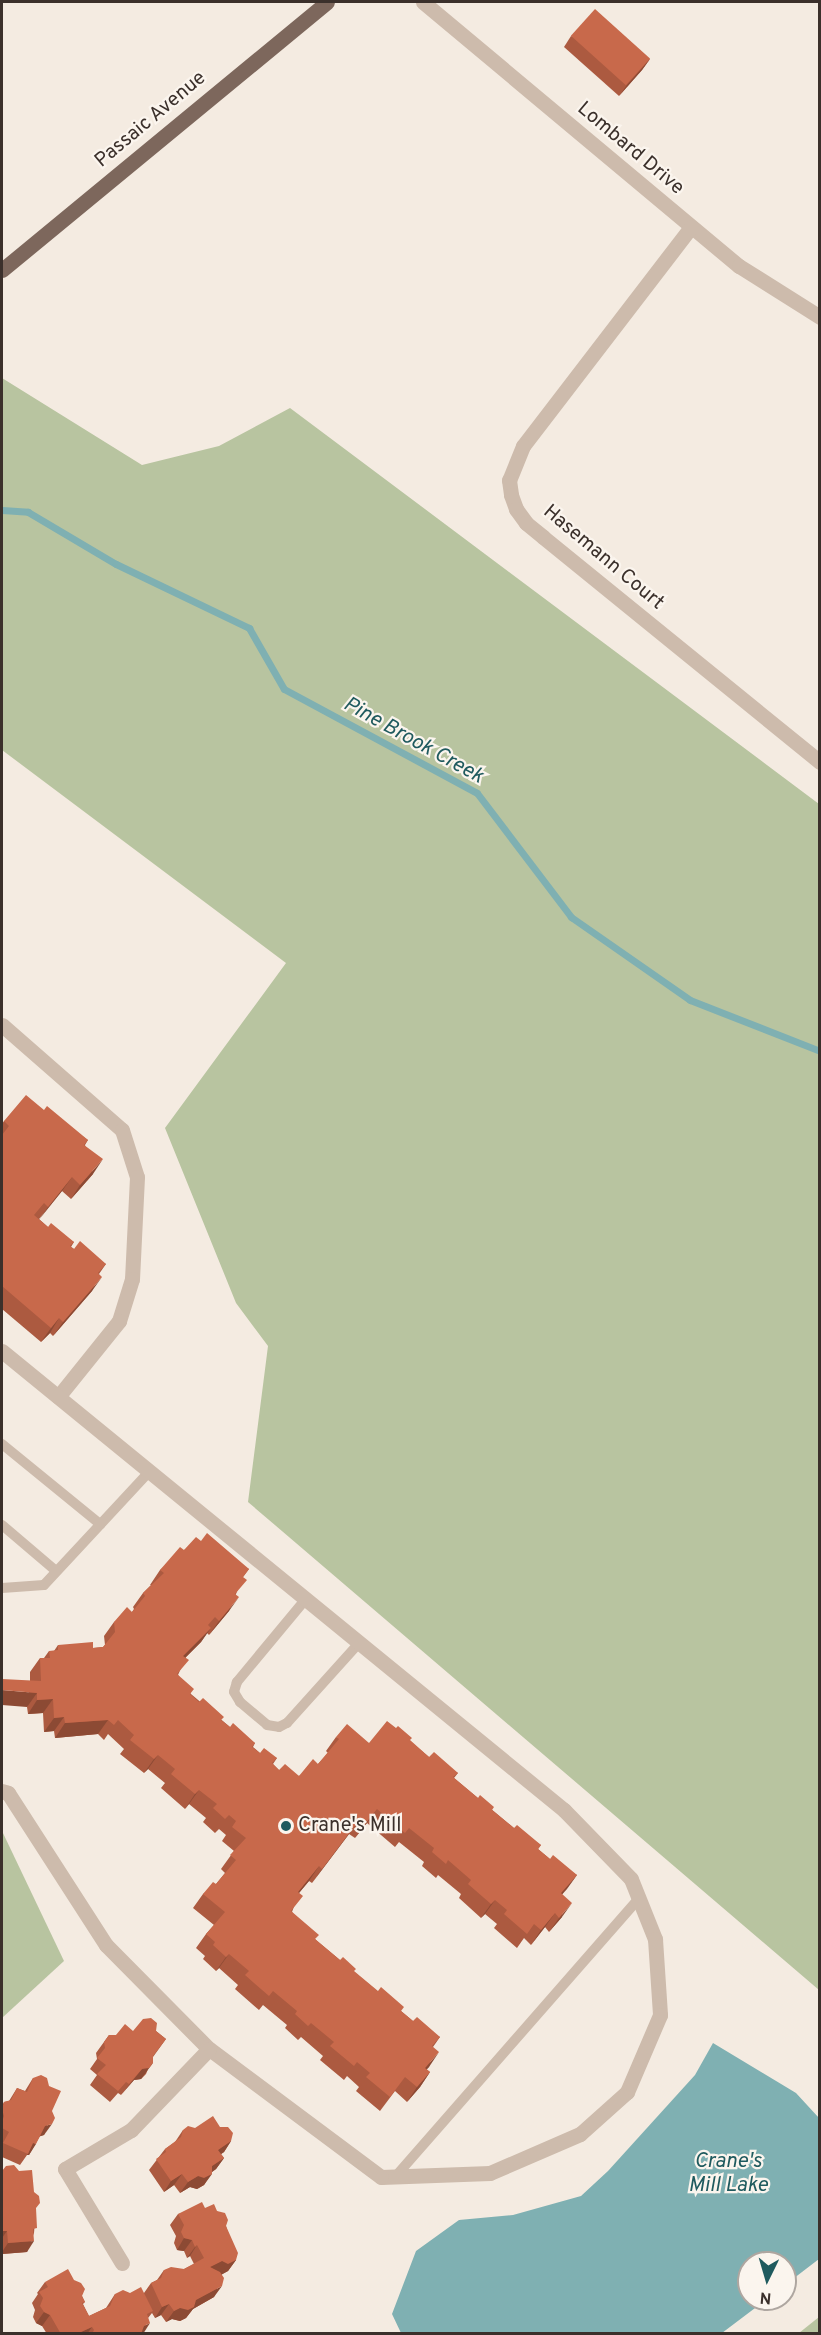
<!DOCTYPE html>
<style>
body{margin:0}
#map{position:relative;width:821px;height:2335px;overflow:hidden;background:#f4ebe1;font-family:Overpass,sans-serif}
div>[style]{position:absolute}
[style*='--x']{left:calc(var(--x)*1px);top:calc(var(--y)*1px);width:calc(var(--w)*1px);rotate:calc(var(--a)*1deg)}
.green>*{inset:0;background:#b8c4a0}
.water>*{inset:0;background:#7fb0b2}
.stream>*{height:7px;margin:-3.5px;padding:0 3.5px;transform-origin:3.5px;border-radius:3.5px;background:#7fb0b2}
.lane>*{height:10px;margin:-5px;padding:0 5px;transform-origin:5px;border-radius:5px;background:#cdbbac}
.street>*{height:15px;margin:-7.5px;padding:0 7.5px;transform-origin:7.5px;border-radius:7.5px;background:#cdbbac}
.primary>*{height:15px;margin:-7.5px;padding:0 7.5px;transform-origin:7.5px;border-radius:7.5px;background:#7d675c}
.wall>*{inset:0;background:#ac5a40}
.shaded-wall>*{inset:0;background:#8c4a34}
.building>*{inset:0;background:#c8694b;transform-origin:0 0}
.dots>*{width:16px;height:16px;translate:-50% -50%;box-sizing:border-box;border:3px solid #fbf5ee;border-radius:50%}
span{translate:-50% -50%;white-space:nowrap;text-align:center;line-height:1.15;-webkit-text-stroke:4.5px #fbf5ee;paint-order:stroke}
.street-label{font-size:20px;color:#3b302b}
.poi-label{font-size:20px;color:#3b302b}
.left{translate:0 -50%;text-align:left}
.water-label{font-size:21px;color:#1f5a5e;font-style:italic}
.frame{position:absolute;inset:0;border:3px solid #3b302b;pointer-events:none}
.north{position:absolute;left:737px;top:2251px;width:60px;height:60px;box-sizing:border-box;background:#fbf5ee;border:2px solid #aea6a0;border-radius:50%;rotate:185deg;font-size:16px;font-weight:700;line-height:24px;text-align:center;color:#3b302b}
.north::after{content:'';display:block;margin:auto;width:21px;height:27px;background:#1f5a5e;clip-path:polygon(50% 0,100% 100%,50% 72%,0 100%)}
</style>
<div id="map">
<div class="green">
<div style="clip-path:polygon(2px 378px,142px 465px,219px 446px,290px 408px,819px 804px,819px 1990px,248px 1502px,268px 1346px,236px 1303px,165px 1128px,286px 963px,2px 750px)"></div>
<div style="clip-path:polygon(2px 1831px,64px 1961px,2px 2018px)"></div>
<div style="clip-path:polygon(819px 2317px,819px 2333px,799px 2333px)"></div>
</div>
<div class="water">
<div style="clip-path:polygon(713px 2043px,796px 2093px,819px 2118px,819px 2259px,785px 2285px,785px 2263px,749px 2263px,749px 2299px,767px 2299px,722px 2333px,401px 2333px,392px 2314px,416px 2251px,459px 2220px,513px 2215px,581px 2196px,608px 2171px,695px 2075px)"></div>
</div>
<div class="stream">
<div style="--x:2;--y:510;--w:26;--a:4"></div>
<div style="--x:28;--y:512;--w:102;--a:30.6"></div>
<div style="--x:116;--y:564;--w:148;--a:25.7"></div>
<div style="--x:249;--y:628;--w:70;--a:60.2"></div>
<div style="--x:284;--y:689;--w:219;--a:28.3"></div>
<div style="--x:477;--y:793;--w:156;--a:52.8"></div>
<div style="--x:571;--y:917;--w:145;--a:34.9"></div>
<div style="--x:690;--y:1000;--w:140;--a:21.4"></div>
</div>
<div class="lane">
<div style="--x:2;--y:1444;--w:127;--a:39.2"></div>
<div style="--x:2;--y:1525;--w:71;--a:40.4"></div>
<div style="--x:2;--y:1588;--w:42;--a:-4.1"></div>
<div style="--x:44;--y:1585;--w:154;--a:-47.1"></div>
<div style="--x:305;--y:1600;--w:107;--a:129.7"></div>
<div style="--x:237;--y:1682;--w:10;--a:107"></div>
<div style="--x:234;--y:1692;--w:12;--a:59"></div>
<div style="--x:240;--y:1702;--w:35;--a:40"></div>
<div style="--x:267;--y:1725;--w:12;--a:9"></div>
<div style="--x:279;--y:1727;--w:9;--a:-27"></div>
<div style="--x:287;--y:1723;--w:108;--a:-48"></div>
<div style="--x:395;--y:2177;--w:371;--a:-48.8"></div>
</div>
<div class="street">
<div style="--x:423;--y:2;--w:412;--a:39.9"></div>
<div style="--x:739;--y:266;--w:96;--a:32.2"></div>
<div style="--x:691;--y:227;--w:276;--a:127.5"></div>
<div style="--x:523;--y:446;--w:37;--a:112"></div>
<div style="--x:509;--y:480;--w:15;--a:82"></div>
<div style="--x:511;--y:495;--w:15;--a:70"></div>
<div style="--x:516;--y:509;--w:17;--a:54"></div>
<div style="--x:526;--y:523;--w:22;--a:39"></div>
<div style="--x:543;--y:537;--w:357;--a:39.1"></div>
<div style="--x:2;--y:1025;--w:159;--a:41.2"></div>
<div style="--x:122;--y:1130;--w:49;--a:72.3"></div>
<div style="--x:137;--y:1177;--w:102;--a:92.8"></div>
<div style="--x:132;--y:1279;--w:44;--a:107.2"></div>
<div style="--x:119;--y:1321;--w:97;--a:128.8"></div>
<div style="--x:2;--y:1351;--w:726;--a:39.24"></div>
<div style="--x:564;--y:1810;--w:96;--a:45.8"></div>
<div style="--x:631;--y:1879;--w:65;--a:68.2"></div>
<div style="--x:655;--y:1939;--w:76;--a:86.2"></div>
<div style="--x:660;--y:2015;--w:84;--a:113.2"></div>
<div style="--x:627;--y:2092;--w:63;--a:138.2"></div>
<div style="--x:580;--y:2134;--w:98;--a:156.6"></div>
<div style="--x:490;--y:2173;--w:109;--a:177.9"></div>
<div style="--x:381;--y:2177;--w:214;--a:-143.3"></div>
<div style="--x:209;--y:2049;--w:146;--a:-134.7"></div>
<div style="--x:106;--y:1945;--w:181;--a:-122.8"></div>
<div style="--x:8;--y:1793;--w:6;--a:-162"></div>
<div style="--x:122;--y:2263;--w:110;--a:-121.2"></div>
<div style="--x:65;--y:2169;--w:77;--a:-30.6"></div>
<div style="--x:131;--y:2130;--w:112;--a:-46.1"></div>
</div>
<div class="primary">
<div style="--x:2;--y:270;--w:421;--a:-39.5"></div>
</div>
<div class="wall">
<div style="clip-path:polygon(571px 36px,650px 59px,642px 70px,619px 96px,564px 47px)"></div>
<div style="clip-path:polygon(44px 1110px,88px 1140px,85px 1145px,93px 1174px,71px 1199px,62px 1191px,39px 1219px,48px 1227px,74px 1242px,71px 1247px,74px 1249px,106px 1264px,99px 1274px,92px 1291px,53px 1336px,50px 1333px,41px 1342px,2px 1309px,2px 1124px,4px 1121px)"></div>
<div style="clip-path:polygon(201px 1541px,249px 1569px,243px 1577px,229px 1611px,209px 1635px,207px 1633px,201px 1642px,186px 1657px,178px 1675px,191px 1694px,230px 1727px,255px 1743px,253px 1747px,260px 1753px,277px 1758px,273px 1764px,279px 1770px,299px 1776px,318px 1764px,328px 1753px,326px 1751px,336px 1737px,369px 1743px,410px 1741px,429px 1757px,458px 1773px,454px 1778px,514px 1828px,541px 1845px,538px 1849px,550px 1859px,577px 1875px,562px 1894px,562px 1917px,549px 1932px,545px 1927px,531px 1945px,524px 1938px,517px 1948px,494px 1928px,497px 1924px,485px 1914px,481px 1918px,459px 1898px,461px 1894px,438px 1875px,436px 1878px,422px 1866px,424px 1862px,399px 1842px,395px 1847px,367px 1823px,355px 1838px,349px 1834px,312px 1883px,309px 1881px,299px 1893px,292px 1912px,316px 1940px,413px 2021px,440px 2037px,433px 2047px,429px 2067px,426px 2069px,430px 2072px,420px 2087px,407px 2102px,395px 2091px,380px 2111px,356px 2091px,359px 2087px,347px 2076px,344px 2080px,320px 2060px,323px 2056px,301px 2037px,298px 2040px,285px 2028px,287px 2025px,263px 2005px,259px 2010px,235px 1989px,238px 1985px,219px 1968px,216px 1971px,203px 1959px,205px 1956px,196px 1948px,206px 1934px,214px 1925px,193px 1908px,203px 1894px,216px 1884px,225px 1873px,221px 1869px,234px 1851px,222px 1841px,226px 1835px,219px 1829px,215px 1833px,203px 1822px,206px 1818px,189px 1804px,185px 1809px,161px 1788px,165px 1783px,148px 1769px,144px 1773px,120px 1754px,124px 1749px,108px 1734px,104px 1740px,98px 1734px,55px 1738px,54px 1731px,44px 1732px,43px 1713px,28px 1714px,27px 1707px,30px 1681px,30px 1672px,40px 1658px,44px 1658px,49px 1651px,54px 1651px,58px 1645px,93px 1648px,103px 1647px,105px 1645px,104px 1636px,114px 1622px,132px 1612px,134px 1609px,133px 1607px,143px 1593px,151px 1585px,150px 1585px,160px 1570px,184px 1550px)"></div>
<div style="clip-path:polygon(133px 2031px,156px 2031px,166px 2039px,153px 2057px,146px 2074px,141px 2079px,134px 2080px,121px 2095px,118px 2093px,110px 2102px,90px 2085px,97px 2075px,90px 2069px,97px 2059px,96px 2053px,109px 2035px,116px 2035px)"></div>
<div style="clip-path:polygon(33px 2078px,52px 2111px,44px 2135px,40px 2136px,29px 2155px,27px 2155px,20px 2165px,2px 2157px,2px 2106px,4px 2102px,9px 2101px,17px 2088px,25px 2091px)"></div>
<div style="clip-path:polygon(183px 2130px,231px 2141px,224px 2152px,221px 2154px,224px 2158px,216px 2169px,212px 2172px,204px 2185px,197px 2189px,190px 2187px,180px 2193px,174px 2185px,164px 2192px,149px 2170px,165px 2149px,175px 2142px)"></div>
<div style="clip-path:polygon(2px 2171px,36px 2209px,34px 2233px,27px 2252px,2px 2254px)"></div>
<div style="clip-path:polygon(205px 2208px,217px 2211px,226px 2226px,236px 2260px,228px 2271px,222px 2274px,214px 2297px,193px 2309px,186px 2318px,180px 2321px,172px 2319px,166px 2322px,161px 2315px,155px 2318px,152px 2313px,148px 2318px,143px 2334px,47px 2334px,42px 2326px,36px 2323px,33px 2317px,35px 2310px,32px 2303px,38px 2294px,37px 2293px,45px 2282px,82px 2296px,85px 2302px,83px 2304px,89px 2316px,106px 2308px,115px 2294px,144px 2293px,151px 2283px,157px 2280px,164px 2270px,184px 2269px,194px 2264px,190px 2256px,187px 2258px,184px 2251px,177px 2250px,174px 2243px,176px 2236px,170px 2225px,178px 2214px)"></div>
</div>
<div class="shaded-wall">
<div style="clip-path:polygon(650px 59px,642px 70px,619px 96px,627px 85px)"></div>
<div style="clip-path:polygon(103px 1159px,93px 1174px,71px 1199px,80px 1185px)"></div>
<div style="clip-path:polygon(72px 1177px,62px 1191px,38px 1221px,48px 1207px)"></div>
<div style="clip-path:polygon(102px 1277px,92px 1291px,53px 1336px,63px 1322px)"></div>
<div style="clip-path:polygon(59px 1318px,50px 1333px,41px 1342px,51px 1328px)"></div>
<div style="clip-path:polygon(239px 1597px,229px 1611px,209px 1635px,219px 1621px)"></div>
<div style="clip-path:polygon(211px 1628px,201px 1642px,173px 1670px,183px 1656px)"></div>
<div style="clip-path:polygon(2px 1690px,37px 1693px,27px 1707px,2px 1705px)"></div>
<div style="clip-path:polygon(53px 1699px,43px 1713px,28px 1714px,37px 1700px)"></div>
<div style="clip-path:polygon(64px 1717px,54px 1731px,44px 1732px,54px 1718px)"></div>
<div style="clip-path:polygon(108px 1720px,98px 1734px,55px 1738px,65px 1723px)"></div>
<div style="clip-path:polygon(158px 1755px,148px 1769px,144px 1773px,154px 1759px)"></div>
<div style="clip-path:polygon(199px 1790px,189px 1804px,185px 1809px,195px 1794px)"></div>
<div style="clip-path:polygon(377px 1809px,367px 1823px,355px 1838px,365px 1824px)"></div>
<div style="clip-path:polygon(359px 1820px,349px 1834px,312px 1883px,322px 1869px)"></div>
<div style="clip-path:polygon(319px 1866px,309px 1881px,288px 1906px,298px 1892px)"></div>
<div style="clip-path:polygon(577px 1875px,567px 1889px,551px 1907px,561px 1893px)"></div>
<div style="clip-path:polygon(495px 1900px,485px 1914px,481px 1918px,491px 1904px)"></div>
<div style="clip-path:polygon(572px 1903px,562px 1917px,549px 1932px,559px 1918px)"></div>
<div style="clip-path:polygon(555px 1913px,545px 1927px,531px 1945px,541px 1930px)"></div>
<div style="clip-path:polygon(229px 1954px,219px 1968px,216px 1971px,226px 1957px)"></div>
<div style="clip-path:polygon(439px 2052px,429px 2067px,415px 2083px,425px 2068px)"></div>
<div style="clip-path:polygon(153px 2063px,141px 2079px,134px 2080px,121px 2095px,142px 2069px)"></div>
<div style="clip-path:polygon(430px 2072px,420px 2087px,407px 2102px,417px 2087px)"></div>
<div style="clip-path:polygon(52px 2124px,44px 2135px,38px 2137px,45px 2126px)"></div>
<div style="clip-path:polygon(231px 2141px,224px 2152px,211px 2161px,218px 2150px)"></div>
<div style="clip-path:polygon(33px 2143px,36px 2144px,29px 2155px,27px 2155px)"></div>
<div style="clip-path:polygon(224px 2158px,216px 2169px,205px 2177px,212px 2166px)"></div>
<div style="clip-path:polygon(182px 2174px,174px 2185px,164px 2192px,171px 2181px)"></div>
<div style="clip-path:polygon(212px 2174px,204px 2185px,197px 2189px,190px 2187px,180px 2193px,188px 2182px,198px 2176px)"></div>
<div style="clip-path:polygon(2px 2231px,7px 2231px,2px 2238px)"></div>
<div style="clip-path:polygon(184px 2238px,192px 2240px,184px 2251px,177px 2250px)"></div>
<div style="clip-path:polygon(34px 2241px,27px 2252px,2px 2254px,2px 2252px,8px 2243px)"></div>
<div style="clip-path:polygon(197px 2245px,190px 2256px,187px 2258px,195px 2247px)"></div>
<div style="clip-path:polygon(236px 2260px,228px 2271px,221px 2275px,210px 2267px,222px 2261px)"></div>
<div style="clip-path:polygon(222px 2286px,214px 2297px,193px 2309px,186px 2318px,180px 2321px,172px 2319px,166px 2322px,174px 2311px)"></div>
<div style="clip-path:polygon(169px 2304px,161px 2315px,155px 2318px,162px 2307px)"></div>
<div style="clip-path:polygon(44px 2312px,50px 2315px,42px 2326px,36px 2323px)"></div>
<div style="clip-path:polygon(150px 2323px,143px 2334px,139px 2334px,144px 2326px)"></div>
<div style="clip-path:polygon(92px 2327px,87px 2334px,80px 2334px,81px 2332px)"></div>
</div>
<div class="building">
<div style="left:595px;top:9px;width:74px;height:36px;rotate:42deg"></div>
<div style="clip-path:polygon(26px 1095px,44px 1110px,47px 1106px,88px 1140px,84px 1145px,103px 1159px,80px 1185px,72px 1177px,48px 1207px,44px 1203px,34px 1215px,48px 1227px,51px 1223px,74px 1242px,70px 1246px,74px 1249px,80px 1241px,106px 1264px,98px 1273px,102px 1277px,63px 1322px,59px 1318px,51px 1328px,2px 1286px,2px 1135px,9px 1126px,4px 1121px)"></div>
<div style="clip-path:polygon(207px 1533px,249px 1569px,243px 1577px,247px 1580px,235px 1594px,239px 1597px,219px 1621px,215px 1617px,208px 1625px,211px 1628px,183px 1656px,189px 1660px,177px 1674px,194px 1689px,190px 1694px,199px 1702px,203px 1698px,224px 1717px,221px 1720px,230px 1727px,233px 1723px,255px 1743px,252px 1747px,260px 1753px,264px 1748px,277px 1758px,272px 1763px,279px 1770px,285px 1764px,299px 1776px,313px 1759px,318px 1764px,339px 1739px,336px 1737px,347px 1724px,369px 1743px,387px 1721px,396px 1728px,398px 1726px,412px 1738px,410px 1740px,429px 1757px,434px 1752px,458px 1773px,453px 1777px,478px 1798px,480px 1795px,494px 1807px,492px 1810px,514px 1828px,517px 1825px,541px 1845px,538px 1849px,550px 1859px,553px 1855px,577px 1875px,561px 1893px,572px 1903px,559px 1918px,555px 1913px,541px 1930px,534px 1924px,527px 1934px,504px 1914px,507px 1910px,495px 1900px,491px 1904px,468px 1884px,471px 1880px,448px 1860px,446px 1864px,432px 1852px,434px 1848px,409px 1828px,405px 1833px,377px 1809px,365px 1824px,359px 1820px,322px 1869px,319px 1866px,298px 1892px,303px 1896px,291px 1911px,319px 1935px,315px 1939px,340px 1960px,343px 1957px,356px 1969px,354px 1971px,378px 1991px,381px 1987px,404px 2007px,401px 2011px,413px 2021px,417px 2017px,440px 2037px,432px 2046px,439px 2052px,425px 2068px,430px 2072px,417px 2087px,405px 2077px,390px 2097px,366px 2077px,370px 2073px,357px 2062px,354px 2066px,330px 2046px,334px 2042px,311px 2023px,308px 2026px,295px 2014px,297px 2011px,273px 1991px,269px 1996px,245px 1975px,249px 1971px,229px 1954px,226px 1957px,213px 1945px,215px 1942px,206px 1934px,225px 1912px,203px 1894px,213px 1882px,216px 1884px,236px 1860px,230px 1855px,246px 1838px,232px 1827px,236px 1821px,229px 1815px,225px 1819px,213px 1808px,217px 1804px,199px 1790px,195px 1794px,171px 1774px,175px 1769px,158px 1755px,154px 1759px,130px 1740px,134px 1735px,118px 1720px,114px 1725px,108px 1720px,65px 1723px,64px 1717px,54px 1718px,53px 1699px,37px 1700px,37px 1693px,2px 1690px,2px 1679px,41px 1681px,40px 1658px,50px 1658px,49px 1651px,58px 1650px,58px 1645px,93px 1642px,93px 1648px,103px 1647px,115px 1632px,114px 1622px,127px 1607px,132px 1612px,145px 1596px,143px 1593px,164px 1573px,160px 1570px,180px 1547px,184px 1550px,196px 1537px,201px 1541px)"></div>
<div style="clip-path:polygon(151px 2018px,157px 2023px,156px 2031px,166px 2039px,153px 2056px,153px 2063px,149px 2068px,142px 2069px,129px 2084px,126px 2082px,118px 2091px,97px 2074px,106px 2065px,97px 2058px,105px 2048px,104px 2042px,109px 2035px,116px 2035px,125px 2024px,133px 2031px,143px 2019px)"></div>
<div style="clip-path:polygon(41px 2075px,47px 2078px,49px 2086px,61px 2091px,52px 2111px,55px 2118px,52px 2124px,45px 2126px,36px 2144px,33px 2143px,28px 2154px,3px 2143px,9px 2132px,2px 2128px,2px 2122px,4px 2116px,2px 2109px,4px 2102px,11px 2100px,17px 2088px,27px 2092px,33px 2078px)"></div>
<div style="clip-path:polygon(213px 2116px,220px 2127px,228px 2127px,233px 2133px,231px 2141px,218px 2150px,224px 2158px,212px 2166px,212px 2174px,204px 2178px,198px 2176px,188px 2182px,182px 2174px,171px 2181px,156px 2159px,166px 2152px,165px 2149px,181px 2137px,183px 2130px,188px 2126px,195px 2128px)"></div>
<div style="clip-path:polygon(14px 2165px,19px 2171px,32px 2170px,34px 2192px,39px 2196px,40px 2203px,36px 2208px,37px 2228px,33px 2229px,34px 2241px,8px 2243px,7px 2231px,2px 2231px,2px 2187px,3px 2187px,2px 2171px,6px 2166px)"></div>
<div style="clip-path:polygon(202px 2202px,205px 2208px,214px 2204px,217px 2211px,225px 2213px,228px 2220px,226px 2226px,238px 2253px,236px 2260px,228px 2264px,222px 2261px,210px 2267px,220px 2272px,224px 2278px,222px 2286px,196px 2300px,194px 2307px,188px 2310px,180px 2308px,174px 2311px,169px 2304px,162px 2307px,151px 2283px,161px 2278px,164px 2270px,171px 2267px,184px 2269px,204px 2258px,197px 2245px,195px 2247px,192px 2240px,184px 2238px,181px 2232px,184px 2225px,178px 2214px)"></div>
<div style="clip-path:polygon(68px 2269px,74px 2280px,81px 2283px,85px 2289px,82px 2296px,85px 2302px,82px 2303px,89px 2316px,110px 2306px,115px 2294px,123px 2290px,130px 2293px,141px 2287px,153px 2311px,147px 2314px,150px 2323px,144px 2326px,141px 2334px,92px 2334px,94px 2330px,92px 2327px,81px 2332px,81px 2334px,61px 2334px,50px 2315px,44px 2312px,40px 2306px,43px 2298px,39px 2292px,48px 2287px,45px 2282px)"></div>
</div>
<div class="dots">
<div style="left:286px;top:1826px;background:#1f5a5e"></div>
</div>
<div class="street-label">
<span style="left:151px;top:120px;rotate:-40deg">Passaic Avenue</span>
<span style="left:630px;top:149px;rotate:40deg">Lombard Drive</span>
<span style="left:603px;top:558px;rotate:40deg">Hasemann Court</span>
</div>
<div class="poi-label">
<span class="left" style="left:298px;top:1826px">Crane's Mill</span>
</div>
<div class="water-label">
<span style="left:413px;top:741px;rotate:29deg">Pine Brook Creek</span>
<span style="left:728px;top:2174px">Crane's<br>Mill Lake</span>
</div>
<div class="frame"></div>
<div class="north">N</div>
</div>
